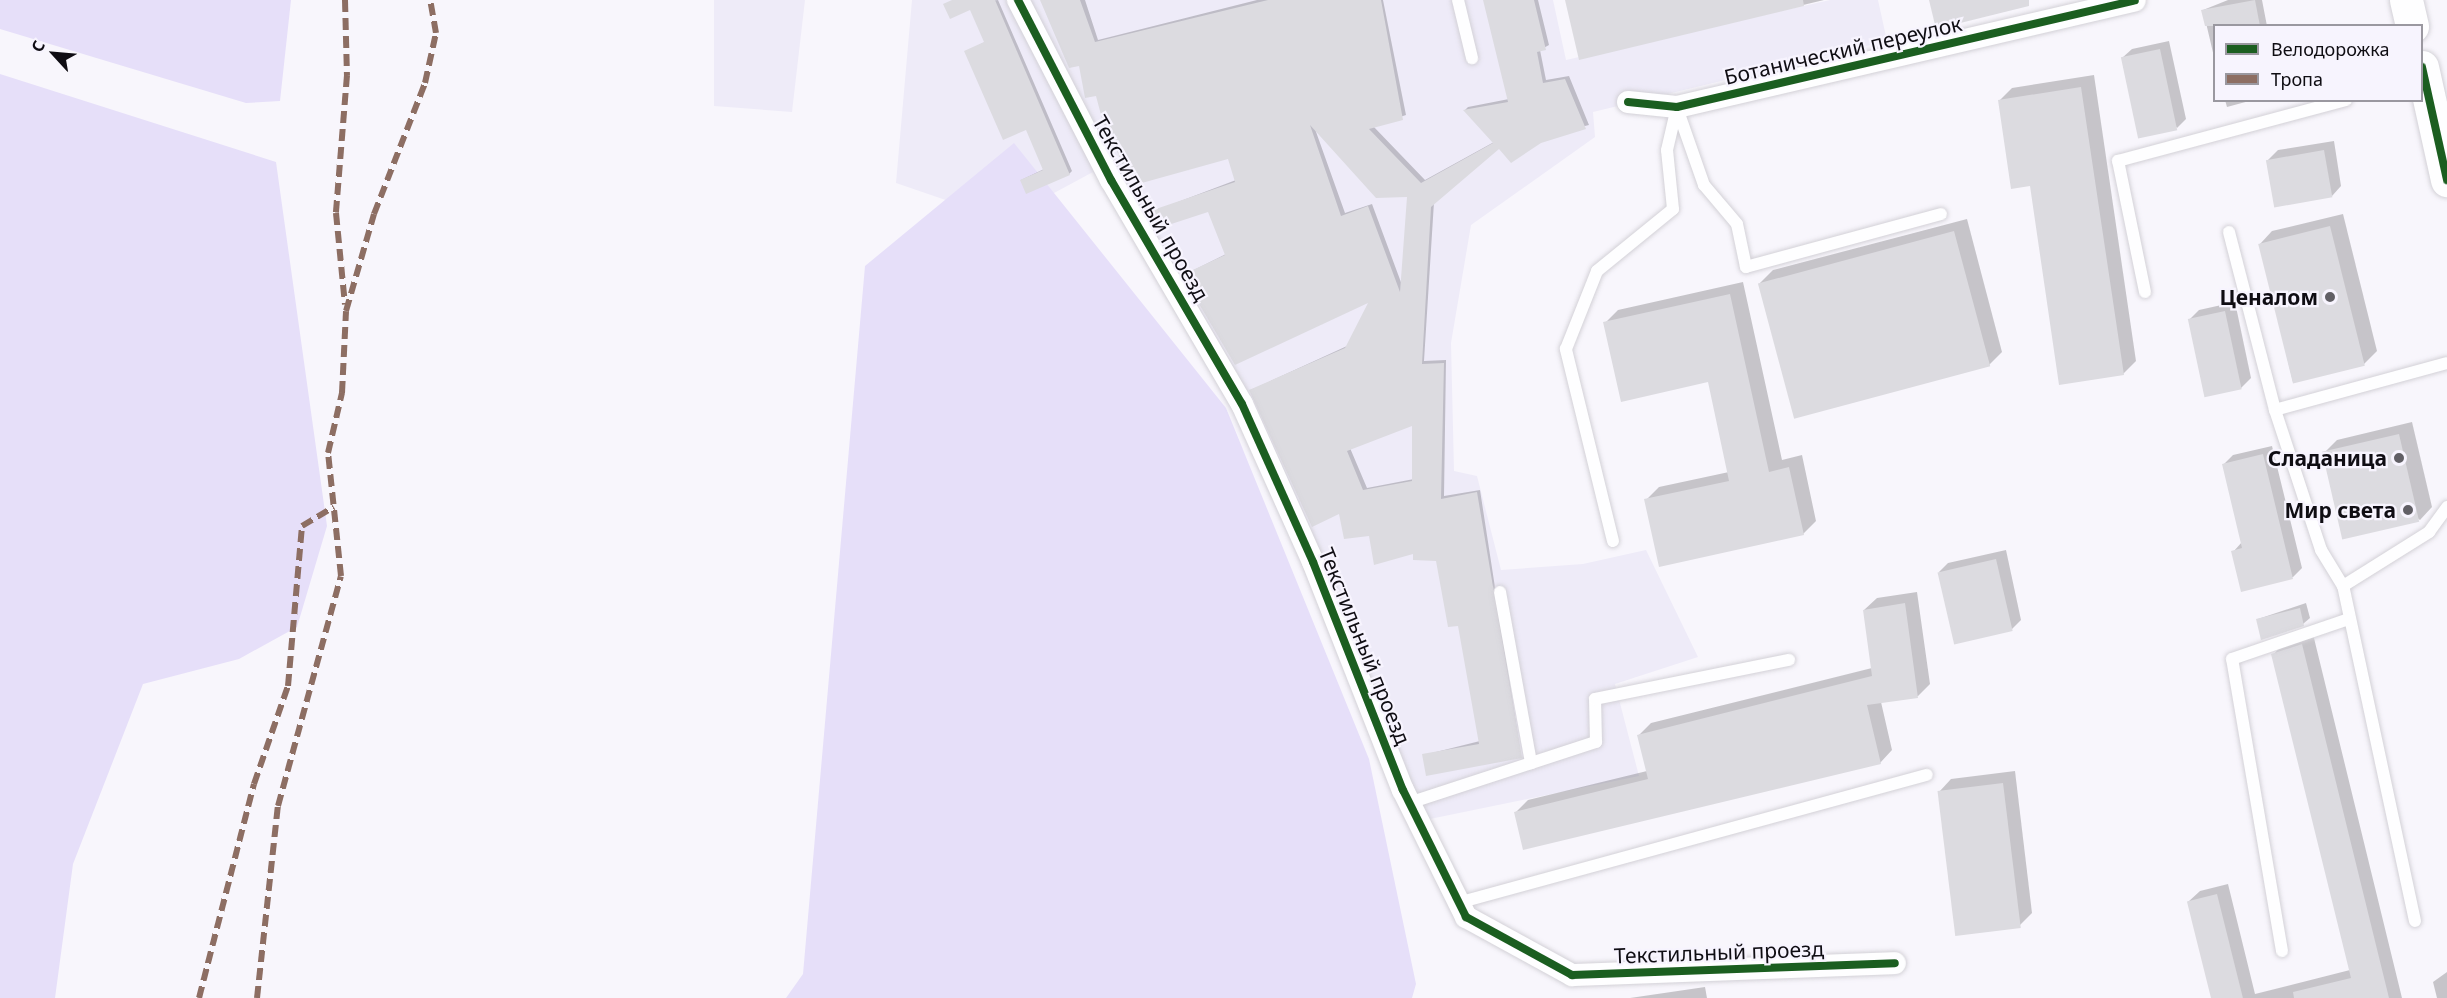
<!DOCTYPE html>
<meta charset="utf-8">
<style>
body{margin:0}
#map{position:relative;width:2447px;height:998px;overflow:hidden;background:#f8f6fc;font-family:"Noto Sans",sans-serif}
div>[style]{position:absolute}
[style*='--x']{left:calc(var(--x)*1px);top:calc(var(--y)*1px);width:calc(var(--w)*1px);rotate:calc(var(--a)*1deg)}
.built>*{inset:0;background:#eeebf8}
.green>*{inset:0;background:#e6dff9}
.shadow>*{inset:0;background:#0003}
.building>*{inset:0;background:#dcdbe0;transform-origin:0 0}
.roads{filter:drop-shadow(0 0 2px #d3d1d7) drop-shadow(0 0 2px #d3d1d7)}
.lane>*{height:12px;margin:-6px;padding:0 6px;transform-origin:6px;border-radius:6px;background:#fefeff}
.street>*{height:22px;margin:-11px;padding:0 11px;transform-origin:11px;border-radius:11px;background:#fefeff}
.secondary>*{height:33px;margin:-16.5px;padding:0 16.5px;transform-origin:16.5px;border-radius:16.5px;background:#fefeff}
.quiet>*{height:6px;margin-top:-3px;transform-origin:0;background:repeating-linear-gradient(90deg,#8d6e63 0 12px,transparent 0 18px)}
.cycleway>*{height:8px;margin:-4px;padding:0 4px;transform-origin:4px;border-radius:4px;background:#1b5e20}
.dots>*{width:16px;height:16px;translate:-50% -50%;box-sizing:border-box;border:3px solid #f7f4fe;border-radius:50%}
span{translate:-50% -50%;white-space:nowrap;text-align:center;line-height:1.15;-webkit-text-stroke:4.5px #f7f4fe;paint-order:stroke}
.street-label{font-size:21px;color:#0f0d13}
.poi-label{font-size:21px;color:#0f0d13;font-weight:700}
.right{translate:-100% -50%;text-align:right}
.legend{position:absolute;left:2213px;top:24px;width:210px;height:78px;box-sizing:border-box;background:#f7f4fe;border:2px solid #9a98a0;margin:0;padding:8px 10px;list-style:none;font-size:18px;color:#0f0d13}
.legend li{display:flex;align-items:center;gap:12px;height:30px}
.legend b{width:30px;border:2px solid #9a98a0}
.north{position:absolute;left:24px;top:24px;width:60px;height:60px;-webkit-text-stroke:4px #f7f4fe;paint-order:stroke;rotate:296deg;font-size:16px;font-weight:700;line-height:24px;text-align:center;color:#0f0d13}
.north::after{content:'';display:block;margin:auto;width:21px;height:27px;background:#0f0d13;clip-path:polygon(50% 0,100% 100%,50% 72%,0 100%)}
</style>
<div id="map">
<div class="built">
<div style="clip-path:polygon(714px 0,805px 0,792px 112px,714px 106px)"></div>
<div style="clip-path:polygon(912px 0,1553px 0,1566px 60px,1830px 0,1878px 0,1887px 41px,1593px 112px,1595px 137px,1471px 225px,1451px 343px,1454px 471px,1477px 476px,1501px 570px,1583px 564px,1646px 550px,1698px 657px,1615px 684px,1639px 776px,1425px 820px,1161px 255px,1093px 172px,1004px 220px,896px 183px)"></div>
</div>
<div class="green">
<div style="clip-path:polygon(0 0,291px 0,280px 101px,246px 103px,0 29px)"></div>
<div style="clip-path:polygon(0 74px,276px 162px,327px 526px,297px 627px,239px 659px,143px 684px,73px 864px,55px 998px,0 998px)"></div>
<div style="clip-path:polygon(1014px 143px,1226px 408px,1369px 759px,1416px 984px,1412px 998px,786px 998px,803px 974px,865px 266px)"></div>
</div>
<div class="shadow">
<div style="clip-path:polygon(998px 0,1072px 171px,1069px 174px,1021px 180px,1044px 169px,1027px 128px,965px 52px,985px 42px,971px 8px,945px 5px)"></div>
<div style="clip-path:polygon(evenodd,1041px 0,1085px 0,1098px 40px,1257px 0,1383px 0,1406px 115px,1373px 126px,1425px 180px,1494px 142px,1465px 110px,1468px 107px,1509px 99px,1484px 0,1538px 0,1549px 45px,1540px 50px,1546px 80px,1569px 76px,1589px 125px,1499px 147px,1434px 202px,1424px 361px,1446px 360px,1444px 496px,1480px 490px,1521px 756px,1424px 755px,1480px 741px,1459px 624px,1437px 559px,1370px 534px,1340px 512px,1251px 390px,1347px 346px,1372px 300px,1184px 275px,1226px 254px,1209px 210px,1149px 213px,1236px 180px,1229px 157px,1097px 95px,1041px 0,1315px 129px,1408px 196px,1402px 285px,1372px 204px,1345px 213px,1315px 129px,1041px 0,1414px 424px,1414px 479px,1367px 488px,1350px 448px,1414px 424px)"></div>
<div style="clip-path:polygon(1567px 0,1824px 0,1580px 58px)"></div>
<div style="clip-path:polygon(2228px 0,2262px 0,2267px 26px,2214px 26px,2214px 57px,2203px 10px)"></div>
<div style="clip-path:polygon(2169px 41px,2186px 119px,2177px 128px,2122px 58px,2132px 49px)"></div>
<div style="clip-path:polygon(2094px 75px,2136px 361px,2123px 374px,2031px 184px,1999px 101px,2012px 88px)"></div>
<div style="clip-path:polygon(2225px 100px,2253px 100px,2227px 107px)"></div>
<div style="clip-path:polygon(2334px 141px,2341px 186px,2332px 196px,2268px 160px,2278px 150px)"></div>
<div style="clip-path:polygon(2343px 214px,2377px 351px,2364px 364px,2293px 382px,2260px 244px,2272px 231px)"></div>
<div style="clip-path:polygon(1967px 219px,2002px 352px,1989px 365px,1760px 283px,1773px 270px)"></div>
<div style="clip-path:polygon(1743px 282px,1782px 460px,1802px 455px,1816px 521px,1803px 534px,1646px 500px,1659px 487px,1729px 472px,1709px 381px,1605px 323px,1618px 310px)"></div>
<div style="clip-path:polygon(2235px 302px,2251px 378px,2241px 388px,2189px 320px,2199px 310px)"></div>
<div style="clip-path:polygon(2412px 422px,2432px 507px,2420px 520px,2324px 453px,2337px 440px)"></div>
<div style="clip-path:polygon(2272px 446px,2302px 568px,2293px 577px,2242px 590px,2233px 552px,2242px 542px,2223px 465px,2233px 455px)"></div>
<div style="clip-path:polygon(2006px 550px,2021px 620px,2012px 629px,1939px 572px,1948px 563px)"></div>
<div style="clip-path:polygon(1917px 592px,1930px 684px,1918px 696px,1881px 702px,1892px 750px,1880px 763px,1516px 812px,1528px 800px,1647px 771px,1639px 735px,1651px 723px,1872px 668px,1864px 610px,1877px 598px)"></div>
<div style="clip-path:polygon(2306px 603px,2310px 618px,2303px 624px,2258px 619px)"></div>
<div style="clip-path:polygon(2313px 634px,2402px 998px,2212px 998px,2188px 902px,2200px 891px,2228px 884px,2255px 994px,2350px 970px,2273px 655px,2284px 643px)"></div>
<div style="clip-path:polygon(2015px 771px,2032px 913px,2019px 926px,1939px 792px,1951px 779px)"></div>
<div style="clip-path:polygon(2447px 972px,2447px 998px,2437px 998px,2433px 982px)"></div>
<div style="clip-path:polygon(1705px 987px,1707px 998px,1630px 998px)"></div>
</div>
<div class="building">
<div style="clip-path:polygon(952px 0,995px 0,1070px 175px,1026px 194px,1020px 180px,1043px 170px,1026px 130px,1003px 140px,964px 51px,984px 42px,970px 10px,950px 19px,943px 4px)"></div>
<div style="clip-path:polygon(evenodd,1040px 0,1080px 0,1095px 42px,1268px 0,1381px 0,1403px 120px,1369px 129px,1421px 183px,1493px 143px,1463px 110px,1508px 102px,1483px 0,1534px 0,1546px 50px,1537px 52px,1543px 83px,1565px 79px,1586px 129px,1541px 143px,1511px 163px,1499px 149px,1431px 207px,1422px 364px,1444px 363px,1441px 499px,1477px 492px,1522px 758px,1426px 776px,1422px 754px,1479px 744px,1458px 626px,1448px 627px,1436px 561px,1413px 560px,1413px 554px,1374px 565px,1369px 536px,1344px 539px,1339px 514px,1312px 527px,1249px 390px,1345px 348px,1368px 303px,1235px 365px,1182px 275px,1225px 255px,1208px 212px,1156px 229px,1147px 212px,1235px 182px,1228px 159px,1131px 186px,1114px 144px,1109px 145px,1096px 96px,1085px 98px,1079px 66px,1069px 68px,1040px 0,1310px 125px,1376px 198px,1407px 197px,1400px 292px,1368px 206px,1341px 216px,1310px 125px,1040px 0,1412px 426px,1412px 481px,1363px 490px,1347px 451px,1412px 426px)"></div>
<div style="clip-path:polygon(1565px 0,1803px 0,1804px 6px,1579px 60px)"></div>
<div style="clip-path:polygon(1929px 0,2029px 0,2029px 6px,1936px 29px)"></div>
<div style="clip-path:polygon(2255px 0,2260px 26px,2205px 26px,2201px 10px)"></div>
<div style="left:2160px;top:49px;width:83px;height:40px;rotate:78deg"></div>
<div style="clip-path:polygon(2081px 87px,2124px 375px,2059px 385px,2030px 186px,2011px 189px,1998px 100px)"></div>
<div style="left:2324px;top:150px;width:48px;height:59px;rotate:80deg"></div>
<div style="left:2330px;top:226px;width:144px;height:74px;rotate:76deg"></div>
<div style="left:1954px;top:231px;width:140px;height:203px;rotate:75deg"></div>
<div style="clip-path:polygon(1730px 294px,1769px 472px,1789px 467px,1804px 535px,1659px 567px,1644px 499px,1729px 481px,1708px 382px,1621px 402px,1603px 322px)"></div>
<div style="left:2225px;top:311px;width:80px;height:38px;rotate:78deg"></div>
<div style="left:2399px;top:434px;width:90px;height:79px;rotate:77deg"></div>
<div style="clip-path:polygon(2263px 454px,2293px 579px,2241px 592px,2231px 551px,2242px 548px,2222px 464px)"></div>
<div style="left:1996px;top:559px;width:74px;height:60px;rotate:77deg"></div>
<div style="clip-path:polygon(1905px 603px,1918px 698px,1867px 705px,1881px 764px,1523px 850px,1514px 812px,1648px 779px,1637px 735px,1872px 676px,1863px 610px)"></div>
<div style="clip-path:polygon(2300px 608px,2304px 626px,2261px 640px,2256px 619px)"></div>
<div style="clip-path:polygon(2302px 644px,2389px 998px,2294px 998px,2293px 992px,2351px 978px,2271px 654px)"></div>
<div style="left:2003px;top:783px;width:146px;height:66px;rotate:83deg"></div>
<div style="left:2217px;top:894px;width:107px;height:31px;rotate:76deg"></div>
</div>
<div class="roads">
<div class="lane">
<div style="--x:1458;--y:0;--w:60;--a:76.4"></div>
<div style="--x:1677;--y:108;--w:82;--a:70.7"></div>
<div style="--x:1704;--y:185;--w:51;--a:49.8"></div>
<div style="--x:1737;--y:224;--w:44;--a:78.2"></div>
<div style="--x:1746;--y:267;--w:202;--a:-15.2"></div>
<div style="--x:2229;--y:232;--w:184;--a:75.5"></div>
<div style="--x:2275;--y:410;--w:178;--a:-15.3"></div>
<div style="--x:2145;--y:292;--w:134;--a:-101.6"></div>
<div style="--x:2118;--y:161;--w:236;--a:-15"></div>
<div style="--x:2275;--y:410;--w:147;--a:71.8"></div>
<div style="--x:2321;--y:550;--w:42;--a:58.6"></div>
<div style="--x:1613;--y:541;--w:198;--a:-103.8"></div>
<div style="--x:1566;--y:349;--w:84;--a:-68.3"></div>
<div style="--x:1597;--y:271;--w:98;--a:-39.2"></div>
<div style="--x:1673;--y:209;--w:59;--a:-95.8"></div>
<div style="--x:1667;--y:150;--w:44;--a:-76.9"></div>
<div style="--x:1500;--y:592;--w:174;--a:79.7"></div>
<div style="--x:1409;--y:803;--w:197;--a:-18.1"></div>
<div style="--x:1596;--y:742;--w:43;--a:-91.3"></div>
<div style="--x:1595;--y:699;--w:198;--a:-11.4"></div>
<div style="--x:1458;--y:903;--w:486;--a:-15.3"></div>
<div style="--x:2415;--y:921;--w:343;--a:-102.1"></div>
<div style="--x:2343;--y:586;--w:102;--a:-32.1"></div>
<div style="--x:2429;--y:532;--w:31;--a:-54"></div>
<div style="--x:2282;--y:951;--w:296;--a:-99.7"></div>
<div style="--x:2232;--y:659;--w:124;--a:-18.9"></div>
</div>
<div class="street">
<div style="--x:1018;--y:0;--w:203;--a:62.7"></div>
<div style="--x:1111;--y:180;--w:259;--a:59.7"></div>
<div style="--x:1242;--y:404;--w:173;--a:65.8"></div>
<div style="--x:1313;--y:562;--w:245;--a:68.5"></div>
<div style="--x:1403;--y:790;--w:142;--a:63.6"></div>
<div style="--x:1466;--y:917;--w:121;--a:28.7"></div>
<div style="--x:1572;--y:975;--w:323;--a:-2.1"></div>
<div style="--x:1628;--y:102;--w:49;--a:5.8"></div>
<div style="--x:1677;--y:107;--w:470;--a:-13.1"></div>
</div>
<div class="secondary">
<div style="--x:2406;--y:0;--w:27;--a:77"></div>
<div style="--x:2422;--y:67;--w:116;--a:77.5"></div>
</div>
</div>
<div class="quiet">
<div style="--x:345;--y:0;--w:75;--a:88.5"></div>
<div style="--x:347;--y:75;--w:138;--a:94.6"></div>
<div style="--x:336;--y:213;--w:92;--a:84.4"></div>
<div style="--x:199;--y:998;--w:221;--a:-75.6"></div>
<div style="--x:254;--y:784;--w:104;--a:-70.9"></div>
<div style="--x:288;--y:686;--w:161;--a:-85"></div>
<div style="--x:302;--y:526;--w:37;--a:-31"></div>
<div style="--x:257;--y:998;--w:193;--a:-83.8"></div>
<div style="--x:278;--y:806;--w:238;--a:-74.7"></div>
<div style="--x:341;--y:576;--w:124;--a:-96"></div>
<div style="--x:328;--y:453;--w:62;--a:-76.9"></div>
<div style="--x:342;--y:393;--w:82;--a:-87.2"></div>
<div style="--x:346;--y:311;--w:101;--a:-73.9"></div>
<div style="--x:374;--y:214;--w:141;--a:-68.7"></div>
<div style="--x:425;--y:83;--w:51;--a:-77.6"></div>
<div style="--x:436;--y:33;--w:34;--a:-100"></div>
</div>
<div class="cycleway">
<div style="--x:1018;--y:0;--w:203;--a:62.7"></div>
<div style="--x:1111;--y:180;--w:259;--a:59.7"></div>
<div style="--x:1242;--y:404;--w:173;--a:65.8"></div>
<div style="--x:1313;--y:562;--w:245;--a:68.5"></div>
<div style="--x:1403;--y:790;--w:142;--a:63.6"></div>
<div style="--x:1466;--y:917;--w:121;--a:28.7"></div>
<div style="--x:1572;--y:975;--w:323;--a:-2.1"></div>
<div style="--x:2422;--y:67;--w:116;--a:77.5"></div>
<div style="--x:1628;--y:102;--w:49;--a:5.8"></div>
<div style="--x:1677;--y:107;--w:470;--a:-13.1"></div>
</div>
<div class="dots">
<div style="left:2330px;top:297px;background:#615f65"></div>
<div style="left:2399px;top:458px;background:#615f65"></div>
<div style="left:2408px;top:510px;background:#615f65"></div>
</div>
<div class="street-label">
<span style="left:1843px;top:50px;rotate:-13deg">Ботанический переулок</span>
<span style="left:1151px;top:208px;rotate:60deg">Текстильный проезд</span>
<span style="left:1365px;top:646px;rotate:68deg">Текстильный проезд</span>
<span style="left:1719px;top:952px;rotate:-2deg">Текстильный проезд</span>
</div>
<div class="poi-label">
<span class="right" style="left:2318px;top:297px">Ценалом</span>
<span class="right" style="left:2387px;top:458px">Сладаница</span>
<span class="right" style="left:2396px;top:510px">Мир света</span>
</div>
<ul class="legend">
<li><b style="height:8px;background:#1b5e20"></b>Велодорожка</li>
<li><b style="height:8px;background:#8d6e63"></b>Тропа</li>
</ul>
<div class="north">С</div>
</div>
